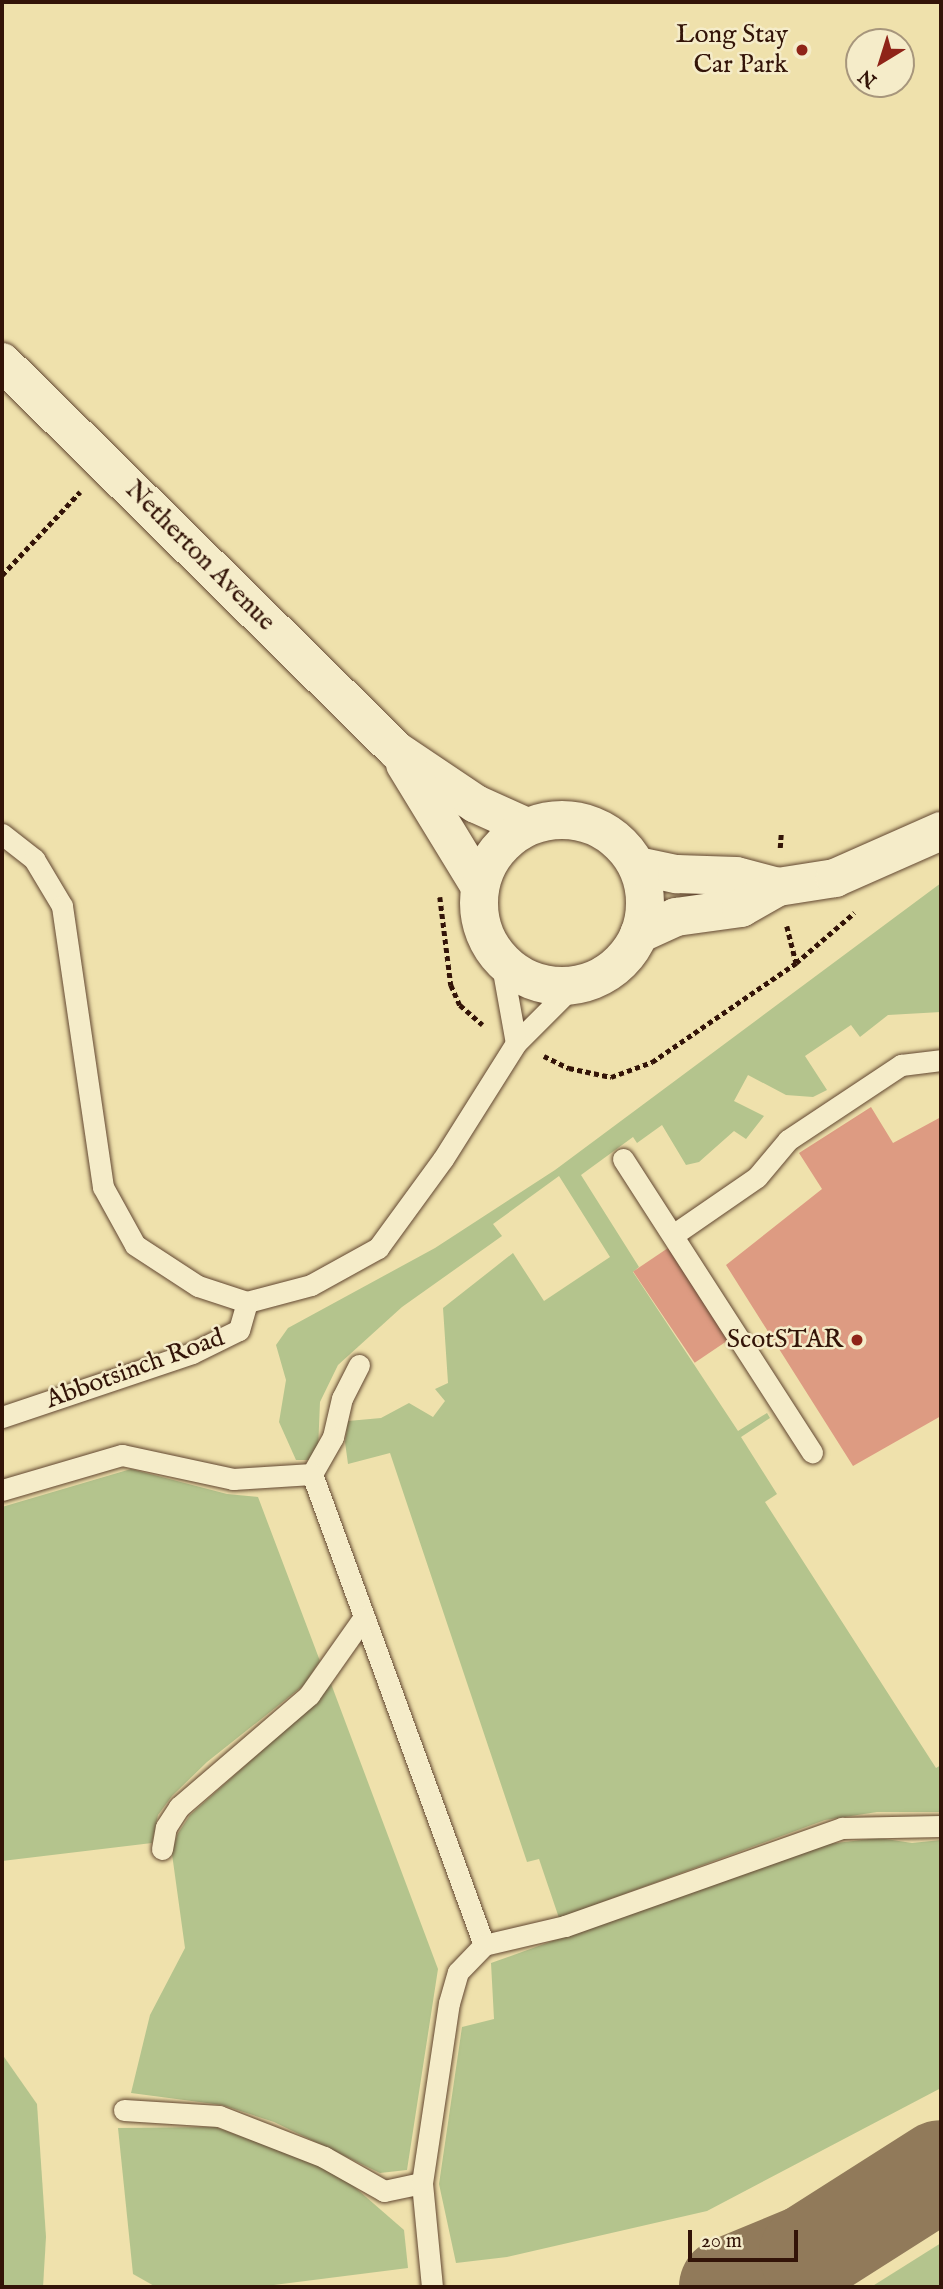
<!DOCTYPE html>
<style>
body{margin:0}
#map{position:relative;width:943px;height:2289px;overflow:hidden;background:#efe1ac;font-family:"IM FELL English",serif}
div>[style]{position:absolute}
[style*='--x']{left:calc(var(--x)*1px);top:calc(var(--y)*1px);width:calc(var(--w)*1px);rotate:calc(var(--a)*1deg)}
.green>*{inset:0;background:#b4c48d}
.taxiway>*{height:100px;margin:-50px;padding:0 50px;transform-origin:50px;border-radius:50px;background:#917a5a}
.building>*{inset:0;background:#dd9b82;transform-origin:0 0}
.path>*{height:4.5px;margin-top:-2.25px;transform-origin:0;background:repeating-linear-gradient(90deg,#331408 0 5px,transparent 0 8.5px)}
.roads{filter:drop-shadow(0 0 2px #624731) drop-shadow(0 0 2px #624731)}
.service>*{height:21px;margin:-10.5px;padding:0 10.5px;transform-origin:10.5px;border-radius:10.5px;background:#f5ecc9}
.tertiary>*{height:38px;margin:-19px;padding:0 19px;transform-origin:19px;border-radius:19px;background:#f5ecc9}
.tertiary>.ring{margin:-19px;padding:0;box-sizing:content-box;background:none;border:38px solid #f5ecc9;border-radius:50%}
.dots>*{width:19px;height:19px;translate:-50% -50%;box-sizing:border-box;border:4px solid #f5ecc9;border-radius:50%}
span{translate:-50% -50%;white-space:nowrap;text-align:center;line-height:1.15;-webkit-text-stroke:5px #f5ecc9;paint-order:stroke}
.poi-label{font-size:26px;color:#331408}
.right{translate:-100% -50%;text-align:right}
.street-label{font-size:26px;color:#331408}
.frame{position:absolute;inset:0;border:4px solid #331408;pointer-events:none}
.north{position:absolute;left:845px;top:28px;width:70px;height:70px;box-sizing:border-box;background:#f5ecc9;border:2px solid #a7967c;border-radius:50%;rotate:218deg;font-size:19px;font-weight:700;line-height:28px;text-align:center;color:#331408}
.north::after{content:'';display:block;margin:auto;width:24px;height:32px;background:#8f2418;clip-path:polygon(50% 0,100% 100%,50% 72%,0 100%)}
.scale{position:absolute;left:688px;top:2230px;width:110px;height:32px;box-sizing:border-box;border:4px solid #331408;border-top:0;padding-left:9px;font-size:21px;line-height:24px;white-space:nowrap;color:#331408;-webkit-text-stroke:5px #f5ecc9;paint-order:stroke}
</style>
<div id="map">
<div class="green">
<div style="clip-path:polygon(941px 883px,941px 1012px,888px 1015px,860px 1037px,851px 1025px,805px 1056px,827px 1090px,813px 1097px,786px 1095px,748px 1075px,734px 1101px,764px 1116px,746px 1139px,734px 1131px,699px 1162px,686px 1165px,662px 1125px,637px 1143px,633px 1137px,581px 1175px,639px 1267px,633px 1272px,738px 1431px,767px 1413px,770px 1418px,741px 1437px,777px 1494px,765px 1502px,936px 1768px,941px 1765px,941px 1812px,877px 1812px,825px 1820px,559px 1918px,539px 1859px,527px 1862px,390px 1453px,348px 1464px,345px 1442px,348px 1421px,381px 1418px,409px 1403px,433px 1417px,445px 1401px,435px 1389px,448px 1383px,443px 1308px,513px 1253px,544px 1301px,610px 1257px,559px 1176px,493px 1224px,502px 1236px,402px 1307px,338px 1365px,320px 1402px,318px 1450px,310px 1460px,296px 1460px,279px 1422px,286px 1380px,276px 1345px,288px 1328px,435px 1248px,555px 1170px)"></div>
<div style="clip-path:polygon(131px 1469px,227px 1494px,258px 1497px,320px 1661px,304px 1685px,207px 1762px,172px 1796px,158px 1815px,152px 1843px,2px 1861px,2px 1507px)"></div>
<div style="clip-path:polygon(330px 1681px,438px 1969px,407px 2170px,380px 2173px,274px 2122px,222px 2105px,131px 2093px,150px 2015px,185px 1948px,172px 1854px,177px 1835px,190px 1815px,315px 1703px)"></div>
<div style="clip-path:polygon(879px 1838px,912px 1843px,941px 1840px,941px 2088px,707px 2211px,507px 2257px,456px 2263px,439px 2184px,462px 2027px,494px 2019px,491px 1963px,819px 1845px)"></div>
<div style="clip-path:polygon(2px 2054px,37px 2104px,46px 2237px,43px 2287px,2px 2287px)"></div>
<div style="clip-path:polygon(215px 2127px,335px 2170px,404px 2230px,408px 2268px,258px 2287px,156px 2287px,133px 2274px,118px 2128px)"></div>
<div style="clip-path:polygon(941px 2243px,941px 2287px,871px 2287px)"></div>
</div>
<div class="taxiway">
<div style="--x:729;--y:2287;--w:87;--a:-22.4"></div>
<div style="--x:809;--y:2254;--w:156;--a:-32.5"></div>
</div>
<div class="building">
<div style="clip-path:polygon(871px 1107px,893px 1143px,941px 1117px,941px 1416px,853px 1466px,726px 1265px,822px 1189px,799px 1153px)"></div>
<div style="left:668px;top:1248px;width:110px;height:42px;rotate:56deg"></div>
</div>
<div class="path">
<div style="--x:2;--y:575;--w:114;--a:-46.8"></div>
<div style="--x:780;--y:848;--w:15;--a:-86"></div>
<div style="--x:440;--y:897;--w:89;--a:82.9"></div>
<div style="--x:451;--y:985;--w:22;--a:66"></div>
<div style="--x:460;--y:1005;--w:30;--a:41"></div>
<div style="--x:787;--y:926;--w:38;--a:76"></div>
<div style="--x:544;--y:1056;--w:28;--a:26"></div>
<div style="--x:569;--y:1068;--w:43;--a:12.1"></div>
<div style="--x:611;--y:1077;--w:44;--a:-20.1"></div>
<div style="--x:652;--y:1062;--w:175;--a:-34.5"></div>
<div style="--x:796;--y:963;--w:77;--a:-40.8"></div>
</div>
<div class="roads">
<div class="service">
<div style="--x:2;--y:834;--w:41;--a:38"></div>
<div style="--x:34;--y:859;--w:55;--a:59.2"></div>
<div style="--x:62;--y:906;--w:284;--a:81.7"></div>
<div style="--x:103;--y:1187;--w:66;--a:61.1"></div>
<div style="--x:135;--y:1245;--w:75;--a:33.1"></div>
<div style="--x:198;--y:1286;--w:52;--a:18.1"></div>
<div style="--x:247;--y:1302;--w:66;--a:-14.9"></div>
<div style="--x:311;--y:1285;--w:77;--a:-28.9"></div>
<div style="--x:378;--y:1248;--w:110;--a:-53.9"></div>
<div style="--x:443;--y:1159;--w:137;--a:-57.8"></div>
<div style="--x:516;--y:1043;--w:81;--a:-45"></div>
<div style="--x:501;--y:960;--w:84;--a:79.8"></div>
<div style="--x:623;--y:1159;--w:349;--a:57.2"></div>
<div style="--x:673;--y:1235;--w:102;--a:-34.6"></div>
<div style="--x:757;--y:1177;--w:48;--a:-50"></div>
<div style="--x:788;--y:1140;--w:136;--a:-33.6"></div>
<div style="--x:901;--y:1065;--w:40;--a:-7.1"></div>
<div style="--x:359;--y:1365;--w:37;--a:117"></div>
<div style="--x:342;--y:1398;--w:40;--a:103"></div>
<div style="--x:333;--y:1437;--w:43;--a:119.6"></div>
<div style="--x:312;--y:1474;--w:501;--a:69.94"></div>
<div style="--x:2;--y:1417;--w:200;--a:-18.6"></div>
<div style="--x:192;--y:1353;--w:52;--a:-26.1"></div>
<div style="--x:239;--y:1330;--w:29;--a:-74"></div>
<div style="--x:2;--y:1490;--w:125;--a:-16.3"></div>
<div style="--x:122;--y:1455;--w:114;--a:12.2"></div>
<div style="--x:233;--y:1479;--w:79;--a:-3.6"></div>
<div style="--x:162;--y:1849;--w:22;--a:-80"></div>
<div style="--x:166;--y:1827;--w:24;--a:-57"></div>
<div style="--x:179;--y:1807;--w:172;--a:-40.7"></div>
<div style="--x:309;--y:1695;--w:95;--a:-54.8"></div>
<div style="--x:124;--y:2110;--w:95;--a:3.6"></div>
<div style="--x:219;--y:2116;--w:113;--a:21.3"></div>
<div style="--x:324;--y:2157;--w:69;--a:29.5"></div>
<div style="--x:384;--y:2191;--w:39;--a:-12"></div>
<div style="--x:432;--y:2287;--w:104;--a:-95.5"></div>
<div style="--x:422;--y:2183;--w:182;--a:-81.5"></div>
<div style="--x:449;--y:2003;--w:32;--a:-74"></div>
<div style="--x:458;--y:1972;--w:37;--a:-46"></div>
<div style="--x:484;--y:1945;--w:83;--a:-13.2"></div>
<div style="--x:565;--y:1926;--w:294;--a:-19.5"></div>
<div style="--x:842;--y:1828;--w:99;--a:-1.2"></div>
</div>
<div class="tertiary">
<div style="--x:2;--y:362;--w:554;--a:44.56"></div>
<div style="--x:397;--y:751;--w:95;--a:33.9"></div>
<div style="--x:476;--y:804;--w:56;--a:24.3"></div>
<div style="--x:405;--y:764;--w:144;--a:58.6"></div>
<div class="ring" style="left:479px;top:820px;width:128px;height:128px"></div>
<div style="--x:638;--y:866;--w:40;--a:12"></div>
<div style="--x:677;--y:874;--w:59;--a:1.9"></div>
<div style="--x:736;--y:876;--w:43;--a:14.7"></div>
<div style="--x:639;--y:934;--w:41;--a:-24.7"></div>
<div style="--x:676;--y:917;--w:66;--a:-7.9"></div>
<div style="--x:741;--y:908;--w:43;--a:-29.6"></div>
<div style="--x:778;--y:887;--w:58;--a:-9"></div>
<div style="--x:835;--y:878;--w:116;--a:-23.9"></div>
</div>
</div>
<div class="dots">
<div style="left:802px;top:50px;background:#8f2418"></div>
<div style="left:857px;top:1340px;background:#8f2418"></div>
</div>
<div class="poi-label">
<span class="right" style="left:788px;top:50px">Long Stay<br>Car Park</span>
<span class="right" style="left:843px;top:1340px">ScotSTAR</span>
</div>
<div class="street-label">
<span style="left:200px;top:556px;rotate:45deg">Netherton Avenue</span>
<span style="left:135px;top:1369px;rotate:-20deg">Abbotsinch Road</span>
</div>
<div class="frame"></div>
<div class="north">N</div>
<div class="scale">20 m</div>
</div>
